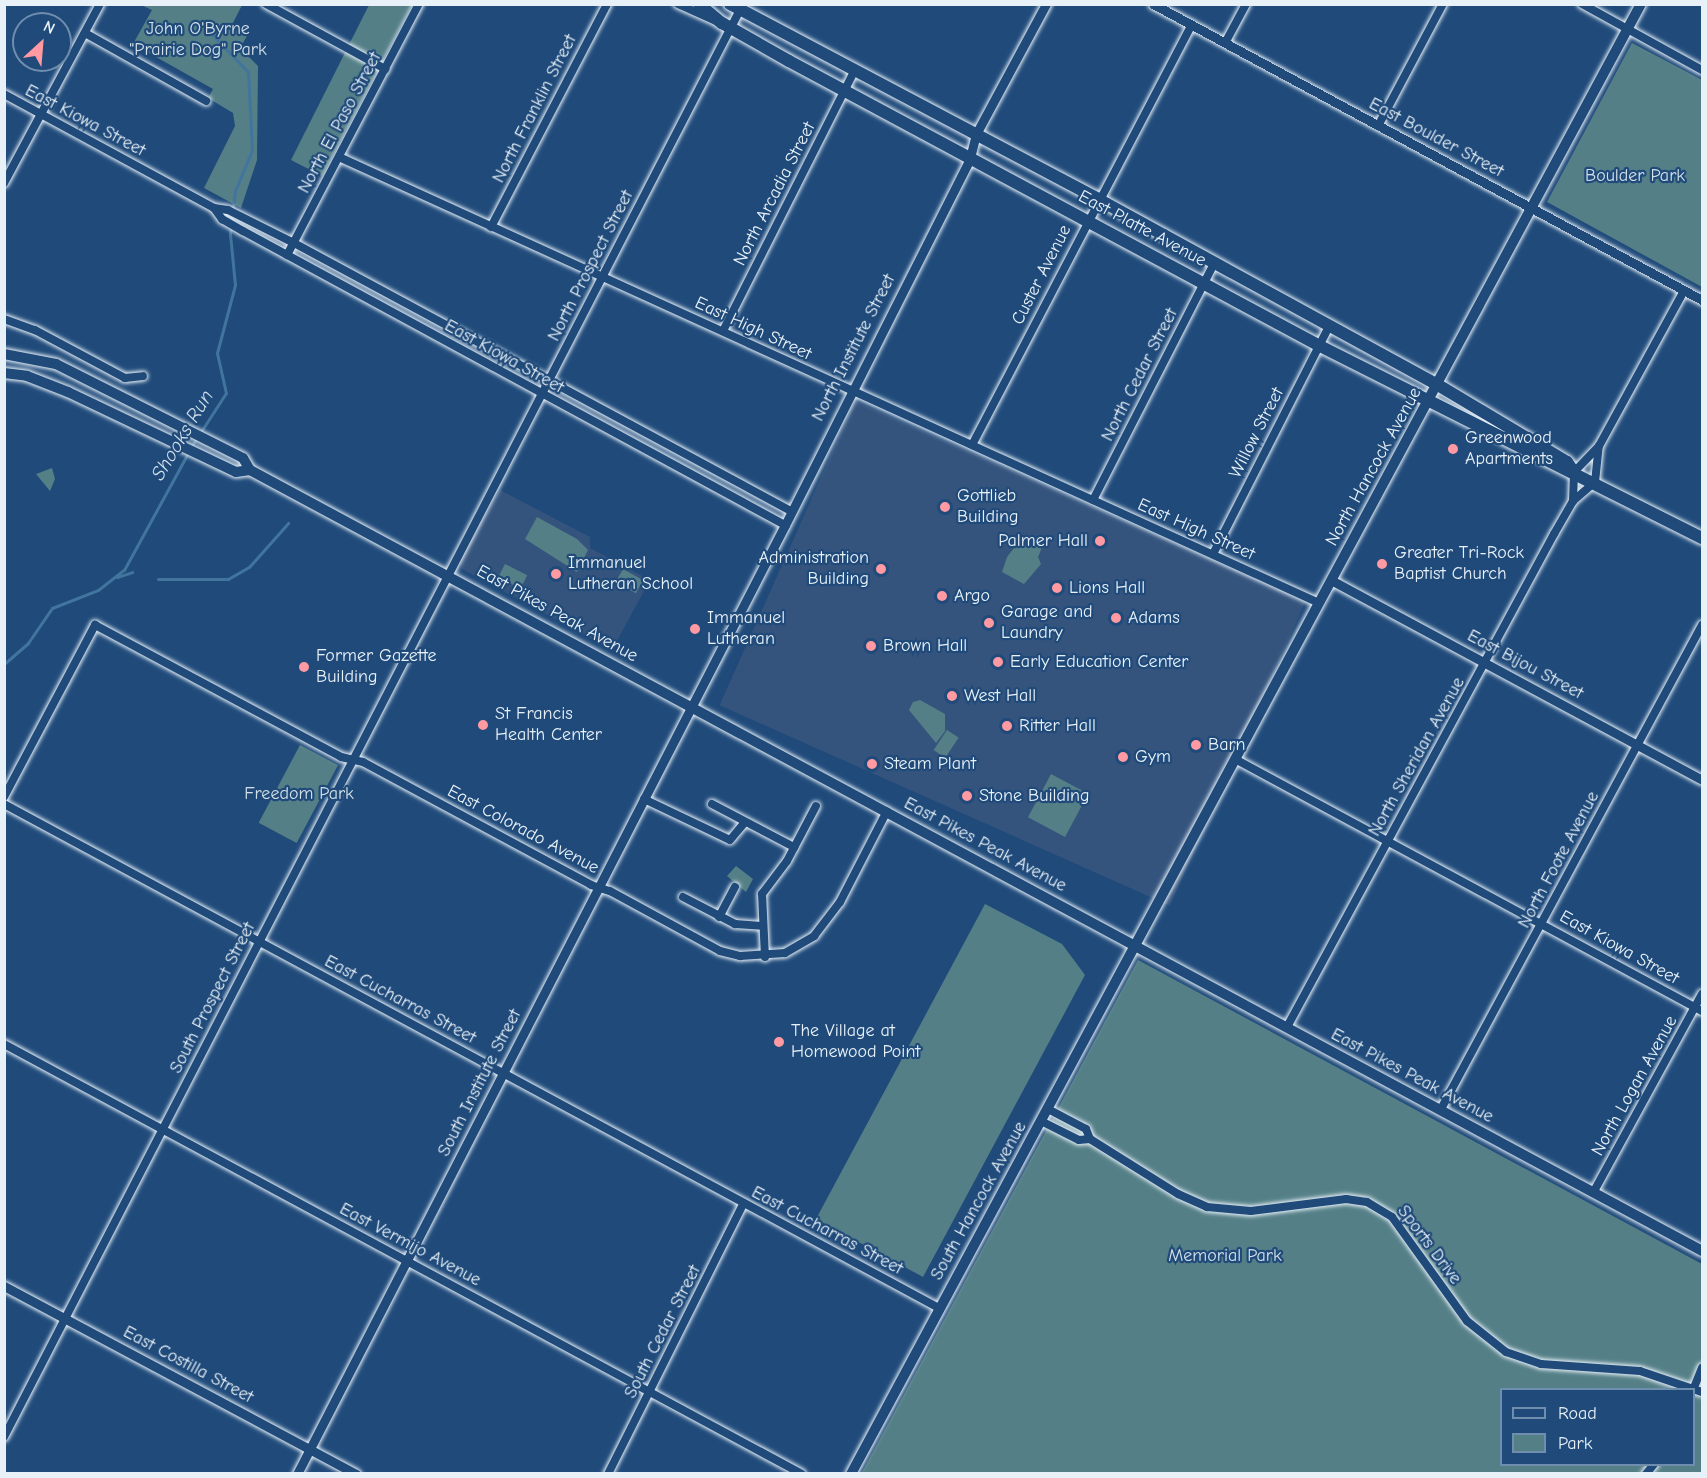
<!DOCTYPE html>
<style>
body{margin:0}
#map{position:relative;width:1707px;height:1478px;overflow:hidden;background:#1f4a7a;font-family:"Comic Neue",sans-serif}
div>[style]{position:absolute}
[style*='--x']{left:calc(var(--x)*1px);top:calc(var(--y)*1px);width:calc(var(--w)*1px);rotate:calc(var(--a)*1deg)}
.built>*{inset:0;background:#34547e;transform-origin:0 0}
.green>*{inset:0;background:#547f87;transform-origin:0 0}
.stream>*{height:3px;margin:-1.5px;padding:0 1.5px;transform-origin:1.5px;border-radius:1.5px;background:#41759d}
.roads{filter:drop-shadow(0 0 2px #e8f1f8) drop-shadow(0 0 2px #e8f1f8)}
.minor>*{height:8px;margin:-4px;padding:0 4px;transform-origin:4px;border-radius:4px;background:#1f4a7a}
.tertiary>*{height:9px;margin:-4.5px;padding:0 4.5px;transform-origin:4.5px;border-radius:4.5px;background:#1f4a7a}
.secondary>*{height:10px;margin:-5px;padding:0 5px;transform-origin:5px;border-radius:5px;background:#1f4a7a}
.primary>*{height:12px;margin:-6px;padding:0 6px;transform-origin:6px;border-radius:6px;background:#1f4a7a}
.dots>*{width:16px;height:16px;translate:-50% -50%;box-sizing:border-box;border:3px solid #1f4a7a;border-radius:50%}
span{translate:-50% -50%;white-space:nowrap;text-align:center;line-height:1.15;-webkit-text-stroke:4.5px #1f4a7a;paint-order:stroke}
.park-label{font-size:18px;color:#d2e0e7}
.street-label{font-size:18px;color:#e8f1f8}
.poi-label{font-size:18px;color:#e8f1f8}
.left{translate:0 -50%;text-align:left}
.right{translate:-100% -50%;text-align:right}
.water-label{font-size:20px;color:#cfdeea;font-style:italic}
.frame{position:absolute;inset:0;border:6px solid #e8f1f8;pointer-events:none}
.legend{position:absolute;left:1500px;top:1388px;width:195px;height:78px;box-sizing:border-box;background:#1f4a7a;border:2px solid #6f8dac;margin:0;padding:8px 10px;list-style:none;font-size:18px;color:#e8f1f8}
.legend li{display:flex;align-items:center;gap:12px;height:30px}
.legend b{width:30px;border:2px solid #6f8dac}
.north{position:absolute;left:12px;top:12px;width:60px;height:60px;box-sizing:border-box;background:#1f4a7a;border:2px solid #6f8dac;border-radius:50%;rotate:26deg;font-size:16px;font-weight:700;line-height:24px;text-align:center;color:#e8f1f8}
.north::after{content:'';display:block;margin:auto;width:21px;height:27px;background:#ff9aa2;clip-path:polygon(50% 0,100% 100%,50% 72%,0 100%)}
</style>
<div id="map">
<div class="built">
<div style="left:855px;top:401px;width:493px;height:333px;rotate:24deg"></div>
<div style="clip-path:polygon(500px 490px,590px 537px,590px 548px,650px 580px,612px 650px,462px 569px,460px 560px)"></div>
</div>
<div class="green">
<div style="clip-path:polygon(141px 5px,242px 5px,231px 27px,247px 36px,240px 48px,258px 66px,257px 160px,241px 208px,204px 188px,235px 126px,233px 113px,208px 98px,213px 89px,133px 44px,152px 10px)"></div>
<div style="clip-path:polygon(369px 5px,412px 5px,322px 176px,291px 160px)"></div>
<div style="clip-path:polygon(1632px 43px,1702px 80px,1702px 287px,1547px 202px)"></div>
<div style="clip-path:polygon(52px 468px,55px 479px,50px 491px,36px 474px)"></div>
<div style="clip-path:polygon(537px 517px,577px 539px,588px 550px,577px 572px,525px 539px)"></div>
<div style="clip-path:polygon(1024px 535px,1043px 545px,1038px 557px,1041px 564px,1024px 584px,1002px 572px,1007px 557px)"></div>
<div style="left:505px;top:564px;width:25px;height:15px;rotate:27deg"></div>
<div style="left:623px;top:569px;width:23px;height:15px;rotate:29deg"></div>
<div style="clip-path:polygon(920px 700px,945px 714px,945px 731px,936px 743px,909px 710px,913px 702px)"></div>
<div style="left:947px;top:730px;width:14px;height:24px;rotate:34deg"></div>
<div style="left:300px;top:745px;width:43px;height:88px;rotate:28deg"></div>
<div style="left:1051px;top:774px;width:42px;height:49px;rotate:28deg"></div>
<div style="clip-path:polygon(736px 866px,753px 879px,746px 892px,727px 876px)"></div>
<div style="clip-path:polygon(985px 904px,1062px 944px,1085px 975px,923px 1277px,816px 1219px)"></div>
<div style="clip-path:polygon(evenodd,1138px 960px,1702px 1264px,1702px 1473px,861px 1474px,1138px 960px,1502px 1390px,1694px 1390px,1694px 1464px,1502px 1464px,1502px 1390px)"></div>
</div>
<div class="stream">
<div style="--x:191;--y:447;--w:64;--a:-57.1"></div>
<div style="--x:226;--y:393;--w:41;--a:-102.7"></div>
<div style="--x:217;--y:353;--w:70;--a:-75.2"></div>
<div style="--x:235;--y:285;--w:51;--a:-95.6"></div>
<div style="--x:230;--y:234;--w:43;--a:-83.4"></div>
<div style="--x:235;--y:191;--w:44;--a:-67.5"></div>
<div style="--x:252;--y:150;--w:78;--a:-92.9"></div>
<div style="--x:248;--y:72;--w:58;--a:-133.6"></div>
<div style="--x:117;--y:577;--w:16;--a:-18"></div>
<div style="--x:158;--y:579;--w:70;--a:0"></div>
<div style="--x:228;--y:579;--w:24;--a:-30"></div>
<div style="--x:249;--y:567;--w:59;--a:-48.4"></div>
<div style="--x:4;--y:664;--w:32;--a:-41"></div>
<div style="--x:28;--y:643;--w:42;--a:-55.6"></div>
<div style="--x:52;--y:608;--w:49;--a:-21.4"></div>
<div style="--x:98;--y:590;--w:33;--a:-38"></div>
<div style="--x:124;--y:570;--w:133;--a:-61.3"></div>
</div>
<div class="roads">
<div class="minor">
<div style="--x:266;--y:4;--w:136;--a:28.6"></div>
<div style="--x:678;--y:4;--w:44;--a:24.2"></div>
<div style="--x:1582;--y:4;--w:137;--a:28.8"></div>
<div style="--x:85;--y:33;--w:139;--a:29.3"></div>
<div style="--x:1225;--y:43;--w:44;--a:-61.7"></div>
<div style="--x:4;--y:94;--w:239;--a:28.5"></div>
<div style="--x:214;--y:208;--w:14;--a:8"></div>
<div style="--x:228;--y:210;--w:74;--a:26.6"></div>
<div style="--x:294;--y:243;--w:565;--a:28.34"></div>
<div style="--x:1378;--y:126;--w:138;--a:-62"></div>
<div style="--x:339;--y:157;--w:1077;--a:24.47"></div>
<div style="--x:4;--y:183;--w:203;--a:-61.8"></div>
<div style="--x:214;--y:208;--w:14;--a:54"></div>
<div style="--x:222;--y:219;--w:24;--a:30"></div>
<div style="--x:243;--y:231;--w:617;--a:28.48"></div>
<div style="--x:491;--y:227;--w:251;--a:-62.5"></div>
<div style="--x:287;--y:255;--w:284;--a:-62.3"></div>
<div style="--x:4;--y:319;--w:33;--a:20"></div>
<div style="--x:35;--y:330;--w:102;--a:28.1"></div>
<div style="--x:125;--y:378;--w:18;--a:-6"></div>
<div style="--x:723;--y:331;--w:292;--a:-63.2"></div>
<div style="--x:972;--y:445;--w:474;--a:-62.4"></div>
<div style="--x:1093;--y:500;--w:265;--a:-62.9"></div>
<div style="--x:1573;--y:501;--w:29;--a:-88"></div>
<div style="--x:1574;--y:472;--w:36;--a:-46"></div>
<div style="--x:1599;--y:446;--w:177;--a:-61.3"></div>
<div style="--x:1213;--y:554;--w:256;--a:-63"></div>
<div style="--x:1235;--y:759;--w:531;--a:28.35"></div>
<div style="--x:4;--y:797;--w:195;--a:-62.1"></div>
<div style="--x:95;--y:625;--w:279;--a:28.2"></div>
<div style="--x:341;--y:757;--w:23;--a:13"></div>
<div style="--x:363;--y:762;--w:259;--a:28.3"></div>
<div style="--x:591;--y:885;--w:20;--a:18"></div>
<div style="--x:610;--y:891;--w:125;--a:28.6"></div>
<div style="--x:720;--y:951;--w:21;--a:14"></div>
<div style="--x:740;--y:956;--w:45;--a:-3.8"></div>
<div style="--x:785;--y:953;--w:34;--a:-30"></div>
<div style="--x:814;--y:936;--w:43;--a:-52.6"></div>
<div style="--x:840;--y:902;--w:102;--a:-62.7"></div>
<div style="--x:644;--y:799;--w:95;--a:25.5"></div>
<div style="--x:730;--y:840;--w:23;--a:-50"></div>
<div style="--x:4;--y:804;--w:1062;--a:28.33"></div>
<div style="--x:712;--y:804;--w:93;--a:27.7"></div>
<div style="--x:683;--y:897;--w:59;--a:27.4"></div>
<div style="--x:735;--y:924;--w:27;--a:4"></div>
<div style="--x:719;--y:917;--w:34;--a:-62"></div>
<div style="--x:765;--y:957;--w:63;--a:-92.7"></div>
<div style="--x:762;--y:894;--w:41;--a:-52.9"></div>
<div style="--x:787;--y:861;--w:62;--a:-62.2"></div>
<div style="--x:1287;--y:1027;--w:561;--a:-61.56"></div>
<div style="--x:1554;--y:534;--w:38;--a:-60"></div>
<div style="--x:1573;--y:501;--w:29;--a:-41"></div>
<div style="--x:1595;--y:482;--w:36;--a:-84"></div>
<div style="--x:4;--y:1044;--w:906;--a:28.32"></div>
<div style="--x:1441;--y:1109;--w:550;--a:-61.66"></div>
<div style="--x:1041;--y:1121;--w:42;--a:26.6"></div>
<div style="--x:1079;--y:1140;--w:11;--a:-5"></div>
<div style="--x:1090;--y:1139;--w:11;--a:-112"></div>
<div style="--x:1086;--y:1129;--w:43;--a:-152.2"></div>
<div style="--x:1090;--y:1139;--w:104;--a:32"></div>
<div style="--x:1178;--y:1194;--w:32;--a:24"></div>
<div style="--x:1207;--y:1207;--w:44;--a:5.2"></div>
<div style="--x:1251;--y:1211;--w:96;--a:-7.2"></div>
<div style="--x:1346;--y:1199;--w:21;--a:8"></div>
<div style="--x:1367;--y:1202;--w:29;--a:31"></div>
<div style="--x:1392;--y:1217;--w:128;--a:54.2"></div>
<div style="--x:1467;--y:1321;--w:50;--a:38.5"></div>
<div style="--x:1506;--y:1352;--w:37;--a:19"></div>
<div style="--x:1541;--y:1364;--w:99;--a:4"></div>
<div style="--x:1640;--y:1371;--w:65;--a:18.7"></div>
<div style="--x:1593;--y:1193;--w:227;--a:-61.3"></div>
<div style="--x:1693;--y:1390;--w:24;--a:-68"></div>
<div style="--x:4;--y:1437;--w:1610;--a:-62.72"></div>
<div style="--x:608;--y:1474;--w:303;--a:-63.4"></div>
<div style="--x:1646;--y:1474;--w:13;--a:-51"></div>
</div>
<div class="tertiary">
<div style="--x:1153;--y:4;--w:624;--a:28.33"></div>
<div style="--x:1331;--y:580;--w:421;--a:28.3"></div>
<div style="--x:4;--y:1286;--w:399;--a:28.1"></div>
<div style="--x:297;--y:1474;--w:1067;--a:-62.79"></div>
<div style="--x:785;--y:525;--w:411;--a:-63.2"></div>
<div style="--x:970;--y:158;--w:25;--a:-76"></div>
<div style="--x:976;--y:134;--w:148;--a:-61.7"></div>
</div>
<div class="secondary">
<div style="--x:4;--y:354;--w:53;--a:10.9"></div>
<div style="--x:56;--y:364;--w:209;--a:26.7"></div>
<div style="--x:243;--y:458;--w:14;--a:60"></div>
<div style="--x:250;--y:470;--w:1649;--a:28.27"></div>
<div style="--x:4;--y:373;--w:23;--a:7"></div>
<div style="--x:27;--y:376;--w:44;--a:21.3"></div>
<div style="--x:68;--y:392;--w:186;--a:25.5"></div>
<div style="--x:236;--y:472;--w:14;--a:-8"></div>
<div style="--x:851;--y:1474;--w:1669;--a:-61.75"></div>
</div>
<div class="primary">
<div style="--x:699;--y:4;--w:30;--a:40"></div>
<div style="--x:722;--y:23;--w:77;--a:29.6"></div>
<div style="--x:789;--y:61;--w:600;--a:28.23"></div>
<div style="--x:1318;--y:345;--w:430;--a:26.7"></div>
<div style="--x:730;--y:4;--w:416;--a:27.9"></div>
<div style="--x:1098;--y:199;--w:388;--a:28.7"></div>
<div style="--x:1438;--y:385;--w:150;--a:30.8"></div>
<div style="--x:1567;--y:462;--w:12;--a:55"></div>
</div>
</div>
<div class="dots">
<div style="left:1453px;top:449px;background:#ff9aa2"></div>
<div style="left:945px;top:507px;background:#ff9aa2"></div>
<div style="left:1100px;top:541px;background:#ff9aa2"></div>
<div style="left:1382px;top:564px;background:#ff9aa2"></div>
<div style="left:881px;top:569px;background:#ff9aa2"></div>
<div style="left:556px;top:574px;background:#ff9aa2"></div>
<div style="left:1057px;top:588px;background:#ff9aa2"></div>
<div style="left:942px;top:596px;background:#ff9aa2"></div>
<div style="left:1116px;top:618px;background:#ff9aa2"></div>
<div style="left:989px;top:623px;background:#ff9aa2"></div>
<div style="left:695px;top:629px;background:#ff9aa2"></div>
<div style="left:871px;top:646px;background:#ff9aa2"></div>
<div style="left:998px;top:662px;background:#ff9aa2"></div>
<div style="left:304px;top:667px;background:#ff9aa2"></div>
<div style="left:952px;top:696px;background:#ff9aa2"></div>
<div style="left:483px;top:725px;background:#ff9aa2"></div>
<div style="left:1007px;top:726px;background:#ff9aa2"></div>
<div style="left:1196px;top:745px;background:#ff9aa2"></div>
<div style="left:1123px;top:757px;background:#ff9aa2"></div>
<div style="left:872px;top:764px;background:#ff9aa2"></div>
<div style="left:967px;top:796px;background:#ff9aa2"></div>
<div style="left:779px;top:1042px;background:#ff9aa2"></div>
</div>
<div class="park-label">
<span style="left:198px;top:40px">John O'Byrne<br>"Prairie Dog" Park</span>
<span style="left:1635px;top:176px">Boulder Park</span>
<span style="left:299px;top:794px">Freedom Park</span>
<span style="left:1225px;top:1256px">Memorial Park</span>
</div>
<div class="street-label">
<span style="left:535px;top:109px;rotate:-63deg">North Franklin Street</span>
<span style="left:85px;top:121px;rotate:28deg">East Kiowa Street</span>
<span style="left:340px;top:123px;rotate:-62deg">North El Paso Street</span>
<span style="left:1436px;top:138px;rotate:28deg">East Boulder Street</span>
<span style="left:775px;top:194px;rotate:-63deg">North Arcadia Street</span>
<span style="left:1142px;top:229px;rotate:28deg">East Platte Avenue</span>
<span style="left:591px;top:266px;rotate:-63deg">North Prospect Street</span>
<span style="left:1042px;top:275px;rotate:-63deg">Custer Avenue</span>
<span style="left:753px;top:329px;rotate:25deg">East High Street</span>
<span style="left:854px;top:348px;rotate:-63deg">North Institute Street</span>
<span style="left:504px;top:357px;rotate:29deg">East Kiowa Street</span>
<span style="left:1140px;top:375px;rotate:-63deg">North Cedar Street</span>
<span style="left:1257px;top:433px;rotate:-63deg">Willow Street</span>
<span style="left:1374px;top:467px;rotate:-61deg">North Hancock Avenue</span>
<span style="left:1196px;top:530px;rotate:24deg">East High Street</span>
<span style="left:557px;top:614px;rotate:29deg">East Pikes Peak Avenue</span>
<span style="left:1525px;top:665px;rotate:28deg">East Bijou Street</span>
<span style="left:1417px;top:757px;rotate:-61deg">North Sheridan Avenue</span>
<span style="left:523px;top:830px;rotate:28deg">East Colorado Avenue</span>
<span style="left:985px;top:845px;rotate:28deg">East Pikes Peak Avenue</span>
<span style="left:1559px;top:860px;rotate:-62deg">North Foote Avenue</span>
<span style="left:1619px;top:948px;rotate:29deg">East Kiowa Street</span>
<span style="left:213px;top:998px;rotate:-63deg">South Prospect Street</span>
<span style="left:400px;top:1000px;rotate:28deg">East Cucharras Street</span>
<span style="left:1412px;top:1076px;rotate:28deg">East Pikes Peak Avenue</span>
<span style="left:480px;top:1083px;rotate:-63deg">South Institute Street</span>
<span style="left:1635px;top:1086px;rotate:-61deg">North Logan Avenue</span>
<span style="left:979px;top:1201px;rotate:-61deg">South Hancock Avenue</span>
<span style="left:827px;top:1231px;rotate:28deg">East Cucharras Street</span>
<span style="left:410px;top:1245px;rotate:28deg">East Vermijo Avenue</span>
<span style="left:1429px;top:1245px;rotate:53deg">Sports Drive</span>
<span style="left:663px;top:1332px;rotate:-63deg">South Cedar Street</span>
<span style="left:188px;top:1365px;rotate:28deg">East Costilla Street</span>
</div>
<div class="poi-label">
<span class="left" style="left:1465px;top:449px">Greenwood<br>Apartments</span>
<span class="left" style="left:957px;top:507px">Gottlieb<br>Building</span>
<span class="right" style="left:1088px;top:541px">Palmer Hall</span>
<span class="left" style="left:1394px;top:564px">Greater Tri-Rock<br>Baptist Church</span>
<span class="right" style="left:869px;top:569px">Administration<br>Building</span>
<span class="left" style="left:568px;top:574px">Immanuel<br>Lutheran School</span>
<span class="left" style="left:1069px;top:588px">Lions Hall</span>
<span class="left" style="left:954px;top:596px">Argo</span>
<span class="left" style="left:1001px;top:623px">Garage and<br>Laundry</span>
<span class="left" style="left:1128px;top:618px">Adams</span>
<span class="left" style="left:707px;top:629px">Immanuel<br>Lutheran</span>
<span class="left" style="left:883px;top:646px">Brown Hall</span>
<span class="left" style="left:316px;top:667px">Former Gazette<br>Building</span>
<span class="left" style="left:1010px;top:662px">Early Education Center</span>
<span class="left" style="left:964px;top:696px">West Hall</span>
<span class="left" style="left:495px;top:725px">St Francis<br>Health Center</span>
<span class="left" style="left:1019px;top:726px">Ritter Hall</span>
<span class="left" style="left:1208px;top:745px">Barn</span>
<span class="left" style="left:1135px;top:757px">Gym</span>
<span class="left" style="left:884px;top:764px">Steam Plant</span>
<span class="left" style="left:979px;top:796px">Stone Building</span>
<span class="left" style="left:791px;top:1042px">The Village at<br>Homewood Point</span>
</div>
<div class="water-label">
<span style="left:182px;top:435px;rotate:-59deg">Shooks Run</span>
</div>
<div class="frame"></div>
<ul class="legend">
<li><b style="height:8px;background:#1f4a7a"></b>Road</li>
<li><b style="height:16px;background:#547f87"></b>Park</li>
</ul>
<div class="north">N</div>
</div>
